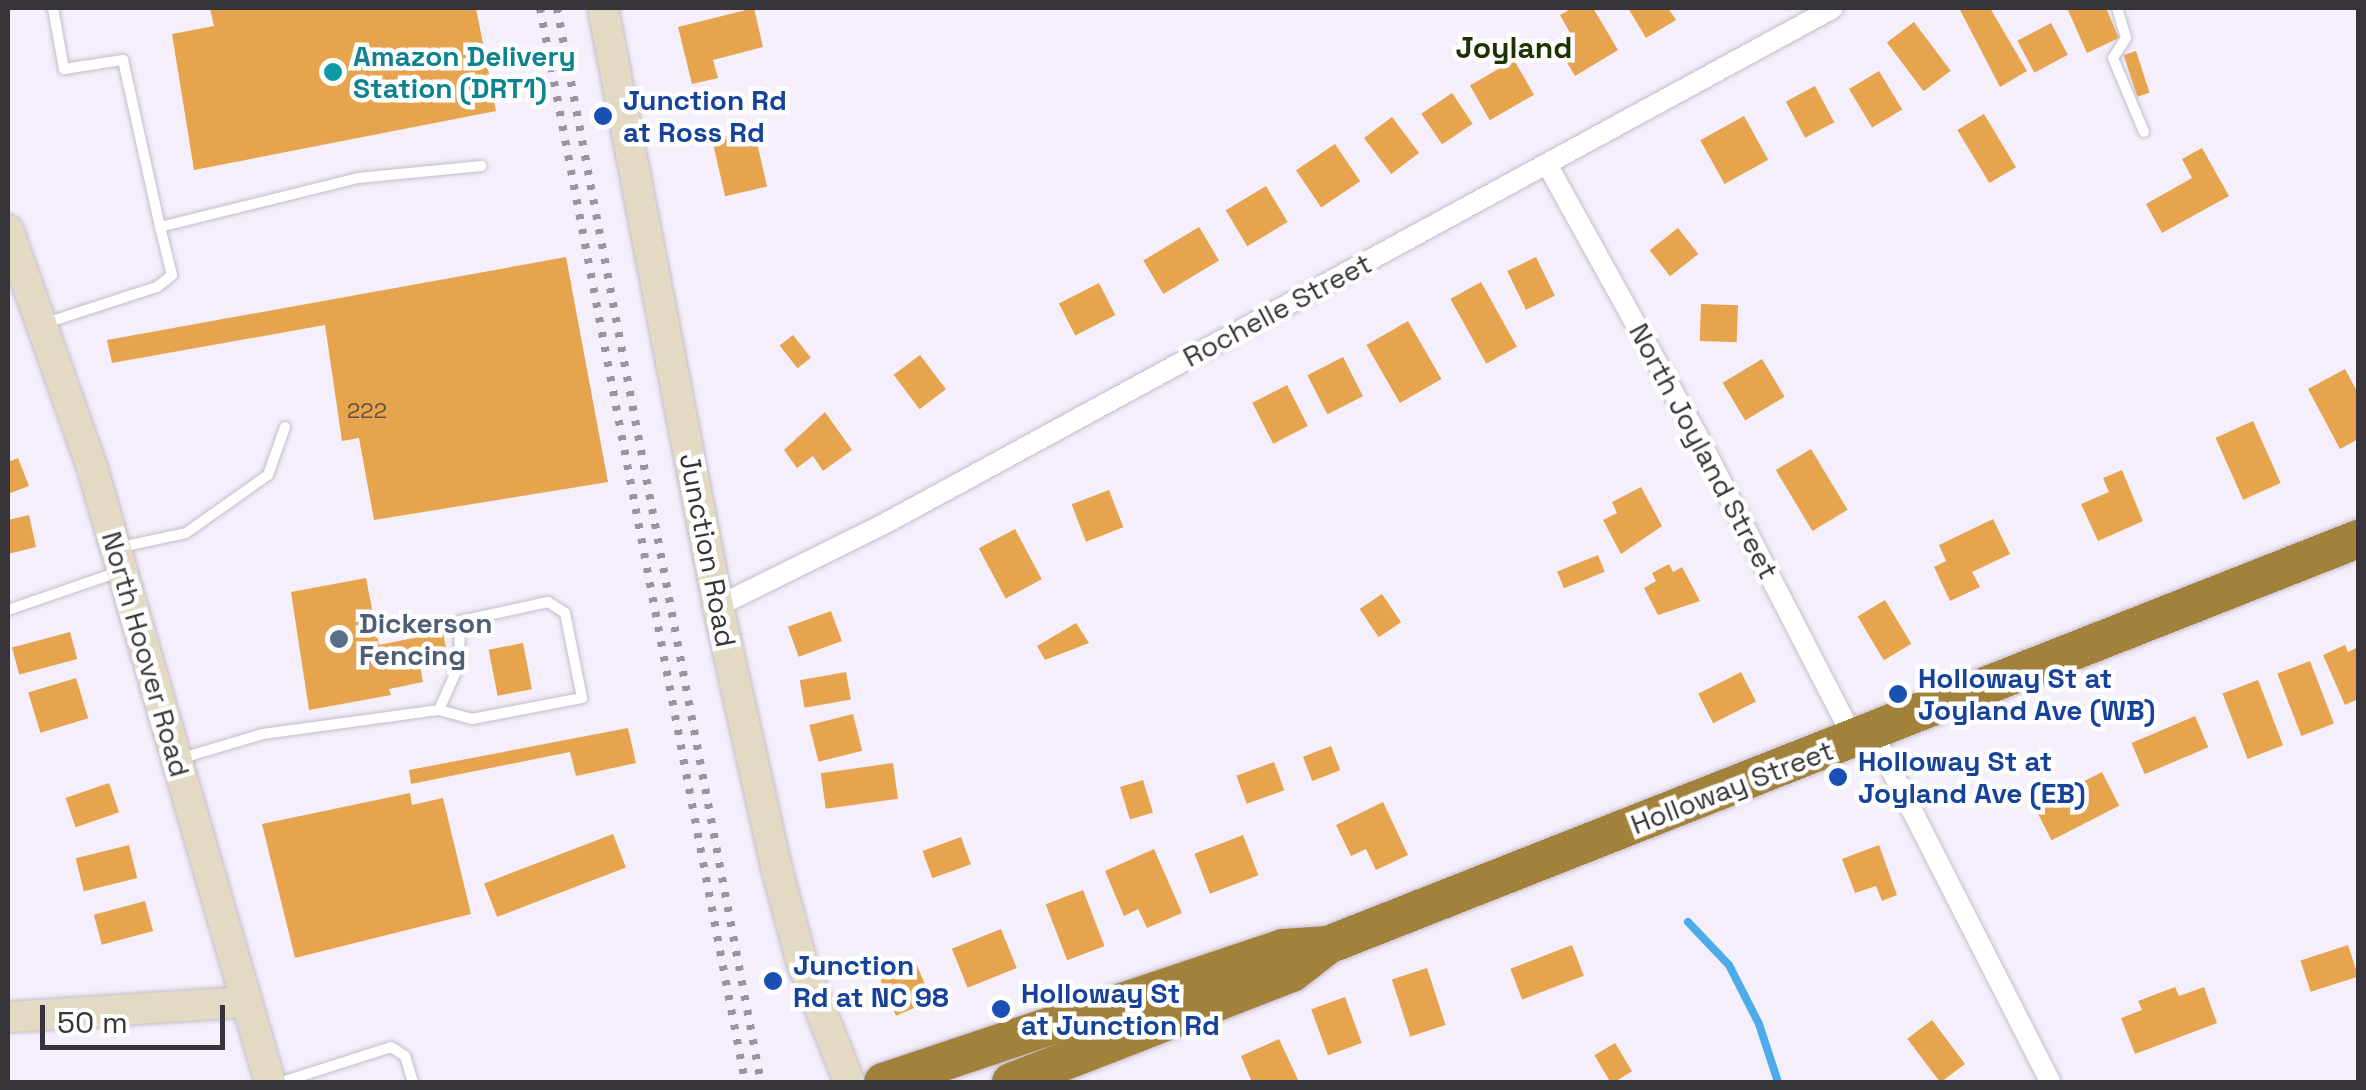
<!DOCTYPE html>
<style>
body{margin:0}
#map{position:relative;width:2366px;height:1090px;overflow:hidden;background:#f5eefb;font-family:"Space Grotesk",sans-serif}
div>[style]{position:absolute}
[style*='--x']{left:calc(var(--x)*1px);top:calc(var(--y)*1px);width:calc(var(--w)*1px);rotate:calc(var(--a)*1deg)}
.stream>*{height:8px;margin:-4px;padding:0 4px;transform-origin:4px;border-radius:4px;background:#4dabea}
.building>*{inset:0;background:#e7a44f;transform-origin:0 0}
.roads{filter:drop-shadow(0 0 2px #c4bcca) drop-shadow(0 0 2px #c4bcca)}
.lane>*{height:10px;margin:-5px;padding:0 5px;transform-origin:5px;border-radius:5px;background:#fff}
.street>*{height:20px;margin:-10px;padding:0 10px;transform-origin:10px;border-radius:10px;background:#fff}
.secondary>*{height:30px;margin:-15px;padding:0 15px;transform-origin:15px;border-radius:15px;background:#e3dac4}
.highway>*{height:38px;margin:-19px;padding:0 19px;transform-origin:19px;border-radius:19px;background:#a2823a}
.rail>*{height:8px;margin-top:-4px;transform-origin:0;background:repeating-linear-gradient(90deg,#99949e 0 5px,transparent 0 15px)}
.dots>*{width:28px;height:28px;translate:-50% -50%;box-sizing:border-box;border:5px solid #fefefe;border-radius:50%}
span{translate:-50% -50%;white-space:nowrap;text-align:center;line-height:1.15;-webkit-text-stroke:9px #fefefe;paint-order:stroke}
.number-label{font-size:22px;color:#63503e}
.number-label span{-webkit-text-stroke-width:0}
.culture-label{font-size:28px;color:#0d838f;font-weight:700}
.left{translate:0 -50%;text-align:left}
.transit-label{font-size:28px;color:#164399;font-weight:700}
.street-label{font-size:28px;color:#373439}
.service-label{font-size:28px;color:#4e5e75;font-weight:700}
.neighbourhood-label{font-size:30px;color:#1c3200;font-weight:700}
.frame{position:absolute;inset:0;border:10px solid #373439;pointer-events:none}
.scale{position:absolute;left:40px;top:1005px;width:185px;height:45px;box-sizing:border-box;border:5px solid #373439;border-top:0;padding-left:12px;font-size:30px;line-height:35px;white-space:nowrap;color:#373439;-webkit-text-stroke:8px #fefefe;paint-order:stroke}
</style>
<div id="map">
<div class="stream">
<div style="--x:1688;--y:922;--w:59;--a:46.4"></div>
<div style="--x:1729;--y:965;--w:66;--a:63"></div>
<div style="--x:1759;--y:1024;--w:61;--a:71.9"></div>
</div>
<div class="building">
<div style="clip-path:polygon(210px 8px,476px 8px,496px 111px,194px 170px,172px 34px,214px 26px)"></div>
<div style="clip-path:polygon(754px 8px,763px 47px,713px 60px,718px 78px,692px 84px,678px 27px)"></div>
<div style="clip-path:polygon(1573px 8px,1593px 8px,1618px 50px,1575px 76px,1555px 42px,1570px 33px,1560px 15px)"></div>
<div style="clip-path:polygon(1628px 8px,1668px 8px,1676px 20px,1646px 38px)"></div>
<div style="clip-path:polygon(1959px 8px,1990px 8px,2027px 71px,2000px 87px)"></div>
<div style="clip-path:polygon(2067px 8px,2106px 8px,2119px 38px,2087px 53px)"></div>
<div style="left:1914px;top:22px;width:61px;height:34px;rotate:53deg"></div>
<div style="left:2051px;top:23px;width:36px;height:38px;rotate:62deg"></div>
<div style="left:2136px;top:51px;width:44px;height:13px;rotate:72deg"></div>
<div style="left:1514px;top:60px;width:40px;height:51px;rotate:60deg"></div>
<div style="left:1879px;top:71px;width:45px;height:35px;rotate:59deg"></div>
<div style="left:1815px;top:86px;width:41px;height:33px;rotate:62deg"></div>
<div style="left:1452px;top:93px;width:37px;height:37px;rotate:56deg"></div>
<div style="left:1984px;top:114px;width:62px;height:31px;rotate:59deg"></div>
<div style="left:1744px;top:116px;width:50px;height:50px;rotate:61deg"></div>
<div style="left:1392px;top:117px;width:45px;height:35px;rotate:53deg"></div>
<div style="left:754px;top:130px;width:58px;height:43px;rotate:77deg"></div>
<div style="left:1335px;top:144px;width:45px;height:47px;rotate:56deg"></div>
<div style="clip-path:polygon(2202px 148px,2229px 196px,2162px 233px,2146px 204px,2192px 178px,2182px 159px)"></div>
<div style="left:1266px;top:186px;width:42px;height:47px;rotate:59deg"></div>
<div style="left:1199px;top:227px;width:39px;height:65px;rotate:59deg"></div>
<div style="left:1678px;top:228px;width:33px;height:36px;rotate:52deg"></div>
<div style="clip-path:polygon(566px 257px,608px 482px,374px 520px,359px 438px,342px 441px,325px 325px,112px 363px,107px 340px)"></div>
<div style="left:1536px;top:257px;width:43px;height:32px;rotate:64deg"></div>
<div style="left:1481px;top:282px;width:74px;height:35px;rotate:61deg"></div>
<div style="left:1099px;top:283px;width:36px;height:45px;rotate:63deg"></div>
<div style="left:1701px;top:304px;width:37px;height:37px;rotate:2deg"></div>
<div style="left:1408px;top:321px;width:67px;height:48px;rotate:60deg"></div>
<div style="left:793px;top:335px;width:29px;height:17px;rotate:52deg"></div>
<div style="left:920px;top:355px;width:43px;height:33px;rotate:53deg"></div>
<div style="left:1343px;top:357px;width:44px;height:40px;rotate:63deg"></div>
<div style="left:1762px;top:359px;width:44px;height:46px;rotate:59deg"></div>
<div style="clip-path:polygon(2345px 369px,2358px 393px,2358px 439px,2340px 449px,2308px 389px)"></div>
<div style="left:1287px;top:385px;width:46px;height:39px;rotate:63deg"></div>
<div style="clip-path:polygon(825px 412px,852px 450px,823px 471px,813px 456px,797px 468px,784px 450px)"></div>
<div style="left:2253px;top:421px;width:68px;height:41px;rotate:66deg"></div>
<div style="left:1811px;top:449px;width:71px;height:41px;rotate:59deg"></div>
<div style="clip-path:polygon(18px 458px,29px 486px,8px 494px,8px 462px)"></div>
<div style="clip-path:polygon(2122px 470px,2143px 521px,2098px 541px,2081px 504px,2109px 492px,2103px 478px)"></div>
<div style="clip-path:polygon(1641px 487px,1662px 526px,1621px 554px,1603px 520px,1617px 513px,1612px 502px)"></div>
<div style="left:1109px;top:490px;width:40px;height:40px;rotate:69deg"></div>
<div style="clip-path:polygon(29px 515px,36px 547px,8px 554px,8px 520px)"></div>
<div style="clip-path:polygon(1993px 519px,2010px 554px,1972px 572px,1980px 587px,1950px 601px,1934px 567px,1946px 561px,1939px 545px)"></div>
<div style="left:1015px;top:529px;width:57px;height:41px;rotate:62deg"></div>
<div style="left:1598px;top:555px;width:18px;height:44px;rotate:68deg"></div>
<div style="clip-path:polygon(1669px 564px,1673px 572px,1682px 567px,1700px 601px,1658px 615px,1644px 588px,1656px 581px,1652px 573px)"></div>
<div style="clip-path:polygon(366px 578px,379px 645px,443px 632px,448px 660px,420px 666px,423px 682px,389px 689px,391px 695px,309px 710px,291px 592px)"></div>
<div style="left:1382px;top:594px;width:34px;height:27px;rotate:56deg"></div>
<div style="left:1885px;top:600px;width:51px;height:32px;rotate:59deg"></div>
<div style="left:831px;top:611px;width:32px;height:46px;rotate:70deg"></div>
<div style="clip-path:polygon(1076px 623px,1089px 643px,1045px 660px,1037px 646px)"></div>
<div style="left:70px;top:632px;width:28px;height:60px;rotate:75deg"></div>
<div style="left:523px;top:643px;width:47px;height:35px;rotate:79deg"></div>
<div style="clip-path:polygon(2345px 645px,2348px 652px,2358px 647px,2358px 699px,2345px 705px,2323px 655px)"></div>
<div style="left:2310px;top:661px;width:67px;height:35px;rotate:69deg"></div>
<div style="left:846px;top:672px;width:28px;height:47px;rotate:80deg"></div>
<div style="left:1741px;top:672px;width:33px;height:48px;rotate:63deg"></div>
<div style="left:76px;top:678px;width:42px;height:50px;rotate:73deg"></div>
<div style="left:2258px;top:680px;width:70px;height:38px;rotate:69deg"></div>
<div style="left:853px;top:714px;width:38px;height:45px;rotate:76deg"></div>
<div style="left:2195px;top:716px;width:34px;height:69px;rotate:67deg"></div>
<div style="clip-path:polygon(628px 728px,636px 763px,576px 776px,570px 752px,411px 784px,409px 770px)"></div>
<div style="left:1331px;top:746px;width:26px;height:30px;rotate:69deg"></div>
<div style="left:1274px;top:762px;width:30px;height:40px;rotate:70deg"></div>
<div style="left:893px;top:763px;width:36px;height:73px;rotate:82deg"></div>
<div style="left:2102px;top:772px;width:38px;height:76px;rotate:63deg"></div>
<div style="left:1143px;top:780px;width:34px;height:24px;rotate:73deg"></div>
<div style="left:109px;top:783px;width:31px;height:46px;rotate:71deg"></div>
<div style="clip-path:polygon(410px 793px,412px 805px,443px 798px,471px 914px,295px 958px,262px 824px)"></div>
<div style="clip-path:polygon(1383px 802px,1408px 855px,1376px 870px,1366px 849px,1351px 856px,1336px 825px)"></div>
<div style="left:613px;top:834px;width:36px;height:138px;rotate:69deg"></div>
<div style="left:1243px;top:835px;width:43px;height:52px;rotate:69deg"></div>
<div style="left:961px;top:837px;width:29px;height:41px;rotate:70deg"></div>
<div style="left:129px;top:845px;width:34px;height:55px;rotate:76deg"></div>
<div style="clip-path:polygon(1879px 845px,1897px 895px,1882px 901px,1876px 886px,1855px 893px,1842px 859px)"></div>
<div style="clip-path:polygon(1154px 849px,1182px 913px,1147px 928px,1138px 909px,1124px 916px,1105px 871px)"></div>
<div style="left:1083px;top:890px;width:60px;height:40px;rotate:69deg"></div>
<div style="left:145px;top:901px;width:31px;height:53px;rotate:75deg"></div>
<div style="left:1001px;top:929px;width:42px;height:53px;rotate:68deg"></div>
<div style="left:1572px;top:945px;width:33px;height:66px;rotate:69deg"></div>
<div style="left:2348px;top:945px;width:33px;height:50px;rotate:72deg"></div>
<div style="left:915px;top:961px;width:43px;height:39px;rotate:67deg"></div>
<div style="left:1427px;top:968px;width:60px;height:37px;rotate:72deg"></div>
<div style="clip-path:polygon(2175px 987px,2179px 996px,2204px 987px,2217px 1023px,2135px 1054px,2121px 1018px,2142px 1010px,2138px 1001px)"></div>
<div style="left:1345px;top:997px;width:49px;height:36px;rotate:70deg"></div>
<div style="left:1932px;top:1020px;width:55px;height:31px;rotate:53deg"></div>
<div style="clip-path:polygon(1279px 1039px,1299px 1082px,1252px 1082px,1241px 1056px)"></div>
<div style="left:1615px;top:1043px;width:33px;height:24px;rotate:59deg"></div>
</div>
<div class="roads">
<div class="lane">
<div style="--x:53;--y:8;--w:62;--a:79.8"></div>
<div style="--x:64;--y:69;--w:60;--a:-8.7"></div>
<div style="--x:123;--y:60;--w:171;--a:77.5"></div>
<div style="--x:160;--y:227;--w:204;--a:-13.9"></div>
<div style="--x:358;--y:178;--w:124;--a:-5.6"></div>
<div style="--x:2117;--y:8;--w:31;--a:73"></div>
<div style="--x:2126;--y:38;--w:24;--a:123"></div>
<div style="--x:2113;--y:58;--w:80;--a:67.3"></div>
<div style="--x:46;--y:323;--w:117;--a:-18"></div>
<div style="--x:157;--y:287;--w:19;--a:-39"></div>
<div style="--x:172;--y:275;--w:49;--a:-104"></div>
<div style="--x:121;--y:547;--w:66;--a:-12.2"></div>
<div style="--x:186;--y:533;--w:100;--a:-35.3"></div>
<div style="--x:268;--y:475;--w:51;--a:-70.5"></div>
<div style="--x:8;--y:610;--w:120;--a:-19"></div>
<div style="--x:182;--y:758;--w:84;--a:-16.5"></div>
<div style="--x:263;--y:734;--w:178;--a:-7.8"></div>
<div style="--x:439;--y:710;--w:34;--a:15"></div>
<div style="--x:472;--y:719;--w:112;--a:-10.8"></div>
<div style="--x:582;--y:698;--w:87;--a:-101.3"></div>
<div style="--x:565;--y:613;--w:20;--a:-147"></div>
<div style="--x:548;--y:602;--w:90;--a:167.8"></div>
<div style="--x:460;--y:621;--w:44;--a:91.3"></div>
<div style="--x:459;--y:665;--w:49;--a:114"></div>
<div style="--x:282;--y:1082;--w:114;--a:-17.8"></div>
<div style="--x:391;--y:1047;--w:17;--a:33"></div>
<div style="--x:405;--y:1056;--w:27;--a:73"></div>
</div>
<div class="street">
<div style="--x:1548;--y:166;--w:305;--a:61"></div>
<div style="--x:1696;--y:433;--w:344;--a:62.7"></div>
<div style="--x:718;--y:606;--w:185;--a:-26.3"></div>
<div style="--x:884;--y:524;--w:1080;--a:-28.53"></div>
<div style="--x:1872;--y:732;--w:393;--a:63"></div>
</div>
<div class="secondary">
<div style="--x:603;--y:8;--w:609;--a:79.11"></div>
<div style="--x:718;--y:606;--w:266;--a:77.4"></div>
<div style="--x:776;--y:866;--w:100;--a:75"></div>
<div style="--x:802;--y:963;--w:128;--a:68.4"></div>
<div style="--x:8;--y:230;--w:251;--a:70.5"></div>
<div style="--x:92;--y:467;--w:640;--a:73.86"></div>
<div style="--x:8;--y:1017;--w:239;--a:-3.6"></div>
</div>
<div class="highway">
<div style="--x:883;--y:1082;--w:422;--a:-18.5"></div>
<div style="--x:1283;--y:948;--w:45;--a:-3.8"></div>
<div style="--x:1011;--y:1082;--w:301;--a:-21.2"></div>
<div style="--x:1292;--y:973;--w:46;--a:-37.9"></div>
<div style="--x:1328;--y:945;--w:1107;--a:-21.51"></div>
</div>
</div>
<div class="rail">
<div style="--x:540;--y:8;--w:1093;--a:79.19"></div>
<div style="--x:557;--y:8;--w:1093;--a:79.25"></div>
</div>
<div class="dots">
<div style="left:333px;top:72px;background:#0f9aa8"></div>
<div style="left:603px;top:116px;background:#1a4fb4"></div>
<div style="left:339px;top:639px;background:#5c6f8a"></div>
<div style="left:1898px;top:694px;background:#1a4fb4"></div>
<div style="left:1838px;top:777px;background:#1a4fb4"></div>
<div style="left:773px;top:981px;background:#1a4fb4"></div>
<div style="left:1001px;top:1009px;background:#1a4fb4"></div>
</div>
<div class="number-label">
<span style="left:367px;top:411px">222</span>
</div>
<div class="culture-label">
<span class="left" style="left:353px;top:72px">Amazon Delivery<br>Station (DRT1)</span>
</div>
<div class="transit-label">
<span class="left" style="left:623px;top:116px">Junction Rd<br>at Ross Rd</span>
<span class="left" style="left:1918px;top:694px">Holloway St at<br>Joyland Ave (WB)</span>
<span class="left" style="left:1858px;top:777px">Holloway St at<br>Joyland Ave (EB)</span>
<span class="left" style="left:793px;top:981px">Junction<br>Rd at NC 98</span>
<span class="left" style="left:1021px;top:1009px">Holloway St<br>at Junction Rd</span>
</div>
<div class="street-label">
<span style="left:1277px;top:310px;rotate:-28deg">Rochelle Street</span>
<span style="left:1704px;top:451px;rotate:62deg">North Joyland Street</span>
<span style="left:708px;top:550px;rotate:79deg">Junction Road</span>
<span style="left:146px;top:654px;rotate:74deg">North Hoover Road</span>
<span style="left:1732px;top:787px;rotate:-21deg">Holloway Street</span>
</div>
<div class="service-label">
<span class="left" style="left:359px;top:639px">Dickerson<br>Fencing</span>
</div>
<div class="neighbourhood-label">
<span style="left:1514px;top:48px">Joyland</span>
</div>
<div class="frame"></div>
<div class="scale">50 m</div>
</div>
